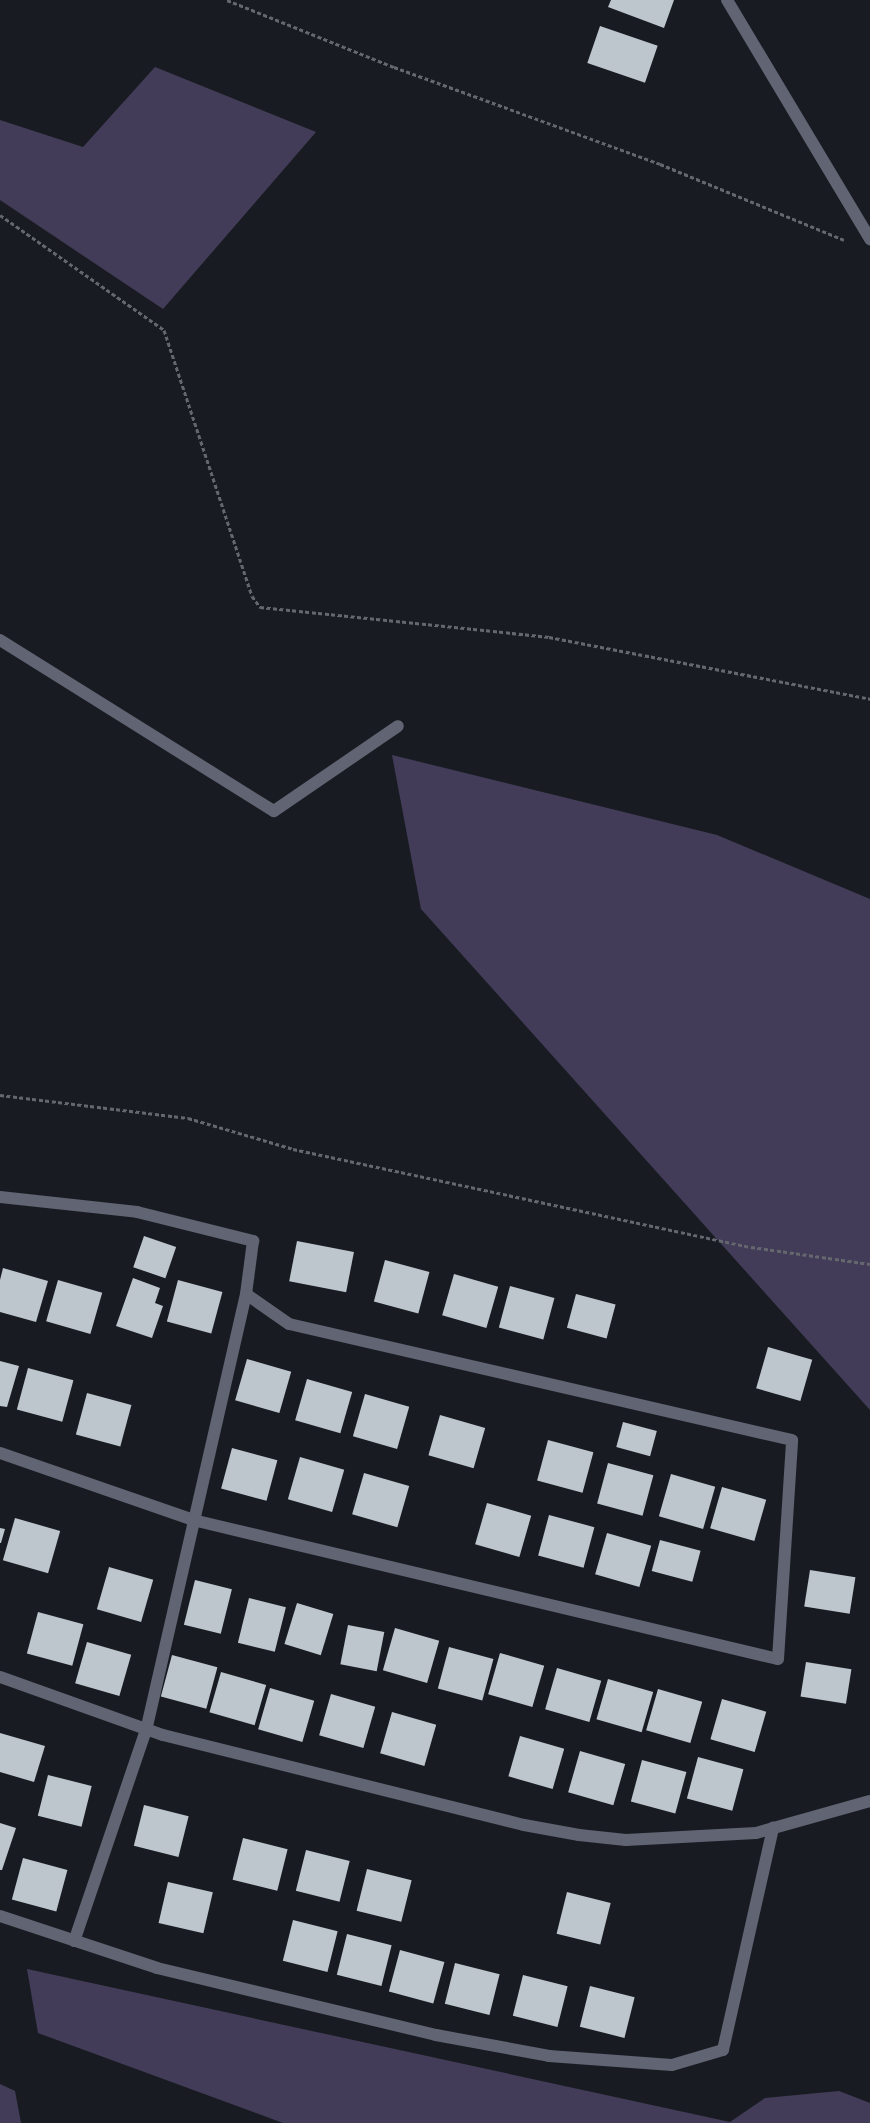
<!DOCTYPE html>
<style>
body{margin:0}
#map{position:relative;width:870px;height:2123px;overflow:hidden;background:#181c22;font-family:Signika,sans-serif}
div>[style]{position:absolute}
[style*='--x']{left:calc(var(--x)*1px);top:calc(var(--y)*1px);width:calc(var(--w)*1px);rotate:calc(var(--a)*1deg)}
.green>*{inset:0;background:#433c58}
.building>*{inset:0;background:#bdc6cc;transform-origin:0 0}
.path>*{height:3px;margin-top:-1.5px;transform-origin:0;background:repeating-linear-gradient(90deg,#64676d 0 4px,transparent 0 6.5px)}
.minor>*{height:12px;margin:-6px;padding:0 6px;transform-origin:6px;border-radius:6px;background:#616472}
span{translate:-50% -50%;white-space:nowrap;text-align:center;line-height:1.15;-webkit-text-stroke:5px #0f1318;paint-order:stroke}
</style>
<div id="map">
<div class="green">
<div style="clip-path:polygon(155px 67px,316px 132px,163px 309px,0 200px,0 120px,83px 147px)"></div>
<div style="clip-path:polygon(392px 755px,717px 835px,870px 899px,870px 1410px,421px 909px)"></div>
<div style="clip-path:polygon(27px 1969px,730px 2122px,765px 2098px,839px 2091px,870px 2103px,870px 2123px,283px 2123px,38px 2033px)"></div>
<div style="clip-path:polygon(0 2084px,15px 2091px,21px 2123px,0 2123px)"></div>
</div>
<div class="building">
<div style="clip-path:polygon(611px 0,674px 0,664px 28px,608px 7px)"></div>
<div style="left:600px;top:26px;width:61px;height:39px;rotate:19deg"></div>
<div style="left:144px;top:1236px;width:34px;height:33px;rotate:19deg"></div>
<div style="left:297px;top:1241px;width:58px;height:41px;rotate:11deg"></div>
<div style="left:385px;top:1260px;width:46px;height:43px;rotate:15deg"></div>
<div style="clip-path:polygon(3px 1268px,48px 1281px,36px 1322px,0 1312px,0 1280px)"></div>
<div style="left:454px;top:1274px;width:46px;height:43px;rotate:16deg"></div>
<div style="clip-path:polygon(133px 1278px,160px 1288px,155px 1303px,163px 1306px,152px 1338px,116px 1326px)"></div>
<div style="left:58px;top:1280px;width:46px;height:43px;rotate:16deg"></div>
<div style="left:178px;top:1280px;width:46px;height:43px;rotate:15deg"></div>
<div style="left:510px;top:1286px;width:46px;height:43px;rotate:15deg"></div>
<div style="left:576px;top:1294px;width:41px;height:35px;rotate:15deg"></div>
<div style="left:768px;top:1347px;width:46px;height:43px;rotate:16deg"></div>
<div style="left:247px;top:1359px;width:46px;height:43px;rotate:16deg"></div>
<div style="clip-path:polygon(0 1361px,19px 1366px,7px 1407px,0 1406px)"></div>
<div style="left:28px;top:1368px;width:47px;height:43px;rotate:15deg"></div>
<div style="left:307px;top:1379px;width:47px;height:43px;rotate:16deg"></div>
<div style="left:87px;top:1393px;width:46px;height:43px;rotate:15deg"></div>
<div style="left:365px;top:1394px;width:46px;height:44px;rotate:16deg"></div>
<div style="left:440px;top:1415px;width:47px;height:42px;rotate:16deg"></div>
<div style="left:623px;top:1422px;width:35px;height:26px;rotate:15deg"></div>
<div style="left:548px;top:1440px;width:47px;height:42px;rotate:15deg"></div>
<div style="left:232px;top:1448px;width:47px;height:42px;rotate:15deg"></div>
<div style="left:300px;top:1457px;width:46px;height:44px;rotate:16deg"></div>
<div style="left:608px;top:1463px;width:47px;height:42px;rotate:15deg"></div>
<div style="left:364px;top:1473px;width:47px;height:43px;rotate:16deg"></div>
<div style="left:671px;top:1474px;width:46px;height:44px;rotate:16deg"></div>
<div style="left:722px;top:1487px;width:46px;height:43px;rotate:16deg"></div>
<div style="left:487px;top:1503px;width:46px;height:43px;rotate:16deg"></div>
<div style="left:549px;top:1515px;width:47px;height:42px;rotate:15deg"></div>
<div style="left:15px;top:1518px;width:47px;height:44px;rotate:16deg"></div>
<div style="clip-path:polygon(0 1528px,5px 1529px,1px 1543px,0 1543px)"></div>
<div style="left:607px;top:1533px;width:46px;height:43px;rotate:16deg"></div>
<div style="left:660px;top:1540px;width:42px;height:32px;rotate:15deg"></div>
<div style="left:109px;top:1567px;width:46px;height:44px;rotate:16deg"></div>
<div style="left:810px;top:1570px;width:46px;height:37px;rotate:9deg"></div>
<div style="left:195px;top:1580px;width:38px;height:46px;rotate:14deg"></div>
<div style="left:249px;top:1598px;width:38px;height:46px;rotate:14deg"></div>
<div style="left:297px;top:1603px;width:38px;height:43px;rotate:17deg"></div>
<div style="left:38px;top:1612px;width:47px;height:43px;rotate:15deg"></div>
<div style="left:348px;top:1625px;width:37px;height:40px;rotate:11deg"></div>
<div style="left:395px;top:1628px;width:46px;height:44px;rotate:16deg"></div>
<div style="left:87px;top:1642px;width:46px;height:43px;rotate:16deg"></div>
<div style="left:449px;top:1647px;width:46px;height:43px;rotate:15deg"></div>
<div style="left:500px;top:1653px;width:46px;height:43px;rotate:16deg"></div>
<div style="left:172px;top:1655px;width:47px;height:43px;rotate:15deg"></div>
<div style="left:806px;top:1662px;width:46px;height:35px;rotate:9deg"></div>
<div style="left:557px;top:1668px;width:46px;height:43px;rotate:16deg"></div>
<div style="left:221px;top:1672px;width:47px;height:42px;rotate:16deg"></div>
<div style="left:608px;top:1679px;width:47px;height:42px;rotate:16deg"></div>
<div style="left:270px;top:1688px;width:46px;height:43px;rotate:16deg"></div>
<div style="left:658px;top:1689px;width:46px;height:43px;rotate:16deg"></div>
<div style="left:331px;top:1694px;width:46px;height:43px;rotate:16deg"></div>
<div style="left:722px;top:1699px;width:46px;height:42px;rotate:16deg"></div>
<div style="left:392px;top:1712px;width:46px;height:43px;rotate:16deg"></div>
<div style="clip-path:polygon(0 1733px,45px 1746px,34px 1782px,0 1772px)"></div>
<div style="left:520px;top:1736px;width:46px;height:42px;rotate:16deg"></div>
<div style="left:580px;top:1751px;width:47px;height:43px;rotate:16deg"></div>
<div style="left:698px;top:1757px;width:47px;height:43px;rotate:15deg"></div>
<div style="left:642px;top:1760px;width:46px;height:43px;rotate:15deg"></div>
<div style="left:48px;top:1775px;width:45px;height:42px;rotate:14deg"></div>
<div style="left:144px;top:1805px;width:46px;height:42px;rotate:14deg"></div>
<div style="clip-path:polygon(0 1823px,16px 1828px,2px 1870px,0 1870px)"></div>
<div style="left:243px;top:1838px;width:46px;height:43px;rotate:14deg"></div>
<div style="left:306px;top:1850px;width:45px;height:42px;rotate:14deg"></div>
<div style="left:23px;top:1858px;width:46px;height:43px;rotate:15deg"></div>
<div style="left:367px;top:1869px;width:46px;height:43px;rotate:14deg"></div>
<div style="left:168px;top:1882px;width:46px;height:42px;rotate:13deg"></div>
<div style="left:567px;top:1892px;width:45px;height:43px;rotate:14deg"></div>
<div style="left:293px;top:1920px;width:46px;height:42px;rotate:14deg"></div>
<div style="left:347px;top:1934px;width:46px;height:42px;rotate:14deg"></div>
<div style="left:400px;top:1950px;width:46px;height:43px;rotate:15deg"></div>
<div style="left:455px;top:1963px;width:46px;height:42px;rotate:14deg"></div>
<div style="left:523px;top:1975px;width:46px;height:42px;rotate:14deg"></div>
<div style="left:590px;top:1986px;width:46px;height:42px;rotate:14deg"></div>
</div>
<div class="path">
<div style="--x:227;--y:0;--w:180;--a:21.9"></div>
<div style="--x:394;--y:67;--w:283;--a:20"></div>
<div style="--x:660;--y:164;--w:199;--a:22.4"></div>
<div style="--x:0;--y:215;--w:200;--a:35"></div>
<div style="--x:164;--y:330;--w:280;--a:71.7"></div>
<div style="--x:252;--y:596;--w:14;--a:54"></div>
<div style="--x:260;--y:607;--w:291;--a:5.9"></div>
<div style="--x:549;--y:637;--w:327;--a:10.9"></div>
<div style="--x:0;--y:1095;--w:189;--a:7"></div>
<div style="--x:188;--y:1118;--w:109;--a:16.4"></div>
<div style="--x:293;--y:1149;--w:468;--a:12.1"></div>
<div style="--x:751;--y:1247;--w:120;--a:8.1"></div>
</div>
<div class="minor">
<div style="--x:727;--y:0;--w:279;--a:59.1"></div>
<div style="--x:0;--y:640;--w:323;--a:32"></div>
<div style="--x:274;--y:811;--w:150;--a:-34.4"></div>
<div style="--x:0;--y:1197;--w:138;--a:6.2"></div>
<div style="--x:137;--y:1212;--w:120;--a:14"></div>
<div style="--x:253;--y:1241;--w:53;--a:97.5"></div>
<div style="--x:246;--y:1294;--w:447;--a:102.9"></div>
<div style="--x:146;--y:1730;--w:223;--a:108.8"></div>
<div style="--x:0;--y:1453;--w:204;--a:19.1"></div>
<div style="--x:193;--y:1520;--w:601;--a:13.37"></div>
<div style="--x:778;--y:1659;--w:219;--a:-86.3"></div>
<div style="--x:792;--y:1440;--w:516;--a:-167.01"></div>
<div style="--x:289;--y:1324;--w:52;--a:-145.1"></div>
<div style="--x:0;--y:1677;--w:173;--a:19.6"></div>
<div style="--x:163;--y:1735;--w:372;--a:14"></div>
<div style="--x:524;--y:1825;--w:56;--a:10.3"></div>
<div style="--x:579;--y:1835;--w:47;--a:6.1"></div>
<div style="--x:626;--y:1840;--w:130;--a:-3.1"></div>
<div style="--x:756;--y:1833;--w:118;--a:-15.7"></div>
<div style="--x:0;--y:1916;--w:165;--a:18.3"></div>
<div style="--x:157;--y:1968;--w:287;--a:13.5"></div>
<div style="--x:436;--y:2035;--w:115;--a:10.5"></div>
<div style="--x:549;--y:2056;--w:123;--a:4.2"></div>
<div style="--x:672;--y:2065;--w:53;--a:-16.4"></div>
<div style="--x:723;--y:2050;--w:228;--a:-77.3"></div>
</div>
</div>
